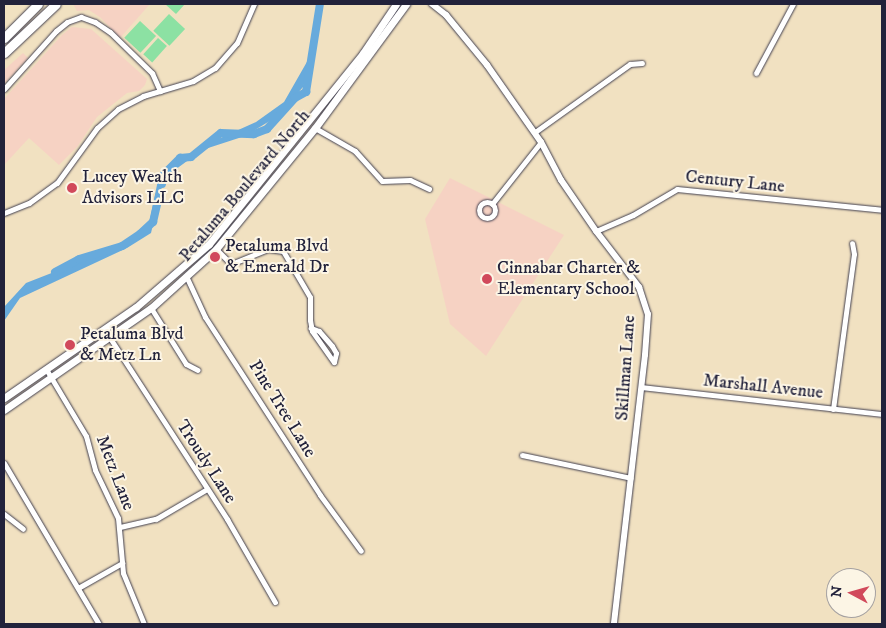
<!DOCTYPE html>
<style>
body{margin:0}
#map{position:relative;width:886px;height:628px;overflow:hidden;background:#f1e1c1;font-family:"IM FELL DW Pica",serif}
div>[style]{position:absolute}
[style*='--x']{left:calc(var(--x)*1px);top:calc(var(--y)*1px);width:calc(var(--w)*1px);rotate:calc(var(--a)*1deg)}
.built>*{inset:0;background:#f6d2c3}
.green>*{inset:0;background:#8ce1a3;transform-origin:0 0}
.water>*{inset:0;background:#67aadc}
.river>*{height:8px;margin:-4px;padding:0 4px;transform-origin:4px;border-radius:4px;background:#67aadc}
.roads{filter:drop-shadow(0 0 1px #413f4f) drop-shadow(0 0 1px #413f4f)}
.minor>*{height:5px;margin:-2.5px;padding:0 2.5px;transform-origin:2.5px;border-radius:2.5px;background:#fff}
.minor>.ring{margin:-2.5px;padding:0;box-sizing:content-box;background:none;border:5px solid #fff;border-radius:50%}
.tertiary>*{height:6px;margin:-3px;padding:0 3px;transform-origin:3px;border-radius:3px;background:#fff}
.secondary>*{height:7px;margin:-3.5px;padding:0 3.5px;transform-origin:3.5px;border-radius:3.5px;background:#fff}
.motorway>*{height:9px;margin:-4.5px;padding:0 4.5px;transform-origin:4.5px;border-radius:4.5px;background:#fff}
.dots>*{width:14px;height:14px;translate:-50% -50%;box-sizing:border-box;border:2px solid #fcf5e5;border-radius:50%}
span{translate:-50% -50%;white-space:nowrap;text-align:center;line-height:1.15;-webkit-text-stroke:4px #fcf5e5;paint-order:stroke}
.poi-label{font-size:18px;color:#22223b}
.left{translate:0 -50%;text-align:left}
.street-label{font-size:18px;color:#22223b}
.frame{position:absolute;inset:0;border:5px solid #22223b;pointer-events:none}
.north{position:absolute;left:826px;top:568px;width:50px;height:50px;box-sizing:border-box;background:#fcf5e5;border:1px solid #a5a1a1;border-radius:50%;rotate:276deg;font-size:14px;font-weight:700;line-height:20px;text-align:center;color:#22223b}
.north::after{content:'';display:block;margin:auto;width:18px;height:22px;background:#d1495b;clip-path:polygon(50% 0,100% 100%,50% 72%,0 100%)}
</style>
<div id="map">
<div class="built">
<div style="clip-path:polygon(73px 4px,150px 4px,120px 38px,101px 18px,89px 10px,77px 11px)"></div>
<div style="clip-path:polygon(72px 27px,91px 29px,147px 79px,145px 85px,139px 91px,127px 93px,97px 117px,77px 147px,59px 165px,29px 138px,4px 165px,4px 99px,62px 35px)"></div>
<div style="clip-path:polygon(23px 53px,28px 58px,4px 84px,4px 70px)"></div>
<div style="clip-path:polygon(450px 178px,564px 235px,486px 356px,450px 324px,425px 219px)"></div>
</div>
<div class="green">
<div style="clip-path:polygon(165px 4px,185px 4px,176px 14px)"></div>
<div style="left:169px;top:14px;width:22px;height:23px;rotate:43deg"></div>
<div style="left:140px;top:21px;width:22px;height:23px;rotate:43deg"></div>
<div style="left:158px;top:38px;width:12px;height:22px;rotate:42deg"></div>
</div>
<div class="water">
<div style="clip-path:polygon(317px 4px,314px 52px,303px 87px,278px 116px,245px 136px,202px 150px,164px 178px,151px 233px,127px 248px,20px 298px,4px 321px,4px 307px,26px 283px,131px 242px,148px 229px,158px 180px,196px 149px,256px 122px,284px 102px,308px 60px)"></div>
</div>
<div class="river">
<div style="--x:162;--y:184;--w:10;--a:-79"></div>
<div style="--x:164;--y:174;--w:23;--a:-45"></div>
<div style="--x:180;--y:158;--w:11;--a:-5"></div>
<div style="--x:191;--y:157;--w:38;--a:-39"></div>
<div style="--x:221;--y:133;--w:33;--a:2"></div>
<div style="--x:254;--y:134;--w:14;--a:-21"></div>
<div style="--x:267;--y:129;--w:42;--a:-47.9"></div>
<div style="--x:295;--y:98;--w:13;--a:-29"></div>
<div style="--x:306;--y:92;--w:89;--a:-81"></div>
<div style="--x:55;--y:272;--w:27;--a:-28"></div>
<div style="--x:79;--y:259;--w:45;--a:-16.8"></div>
<div style="--x:122;--y:246;--w:22;--a:-34"></div>
<div style="--x:140;--y:234;--w:18;--a:-43"></div>
<div style="--x:153;--y:222;--w:27;--a:-77"></div>
</div>
<div class="roads">
<div class="minor">
<div style="--x:756;--y:73;--w:78;--a:-61.8"></div>
<div style="--x:4;--y:89;--w:78;--a:-48.1"></div>
<div style="--x:56;--y:31;--w:14;--a:-39"></div>
<div style="--x:67;--y:22;--w:15;--a:-20"></div>
<div style="--x:81;--y:17;--w:15;--a:20"></div>
<div style="--x:95;--y:22;--w:18;--a:34"></div>
<div style="--x:110;--y:32;--w:59;--a:44.3"></div>
<div style="--x:152;--y:73;--w:20;--a:66"></div>
<div style="--x:315;--y:128;--w:46;--a:29.9"></div>
<div style="--x:355;--y:151;--w:40;--a:48"></div>
<div style="--x:382;--y:181;--w:28;--a:-2"></div>
<div style="--x:410;--y:180;--w:21;--a:25"></div>
<div style="--x:535;--y:132;--w:117;--a:-35.6"></div>
<div style="--x:630;--y:64;--w:12;--a:-5"></div>
<div class="ring" style="left:479px;top:202px;width:11px;height:11px"></div>
<div style="--x:492;--y:204;--w:79;--a:-51.7"></div>
<div style="--x:4;--y:213;--w:27;--a:-22"></div>
<div style="--x:29;--y:203;--w:34;--a:-36"></div>
<div style="--x:57;--y:183;--w:68;--a:-54"></div>
<div style="--x:97;--y:128;--w:28;--a:-42"></div>
<div style="--x:118;--y:109;--w:28;--a:-27"></div>
<div style="--x:143;--y:96;--w:52;--a:-16.7"></div>
<div style="--x:193;--y:81;--w:26;--a:-31"></div>
<div style="--x:215;--y:68;--w:33;--a:-49"></div>
<div style="--x:237;--y:43;--w:43;--a:-66.4"></div>
<div style="--x:596;--y:231;--w:40;--a:-23.4"></div>
<div style="--x:633;--y:215;--w:51;--a:-30.6"></div>
<div style="--x:677;--y:189;--w:206;--a:5.8"></div>
<div style="--x:216;--y:249;--w:21;--a:45"></div>
<div style="--x:231;--y:264;--w:40;--a:-22"></div>
<div style="--x:268;--y:249;--w:15;--a:8"></div>
<div style="--x:283;--y:251;--w:53;--a:59.6"></div>
<div style="--x:310;--y:297;--w:23;--a:90"></div>
<div style="--x:310;--y:320;--w:11;--a:80"></div>
<div style="--x:312;--y:331;--w:38;--a:55"></div>
<div style="--x:334;--y:362;--w:9;--a:-77"></div>
<div style="--x:336;--y:353;--w:8;--a:-120"></div>
<div style="--x:332;--y:346;--w:20;--a:-131"></div>
<div style="--x:319;--y:331;--w:9;--a:-159"></div>
<div style="--x:187;--y:278;--w:43;--a:65.2"></div>
<div style="--x:205;--y:317;--w:212;--a:57.1"></div>
<div style="--x:320;--y:495;--w:69;--a:53.8"></div>
<div style="--x:151;--y:308;--w:66;--a:58"></div>
<div style="--x:186;--y:364;--w:13;--a:27"></div>
<div style="--x:110;--y:338;--w:216;--a:57.1"></div>
<div style="--x:227;--y:519;--w:96;--a:60"></div>
<div style="--x:46;--y:369;--w:78;--a:59.2"></div>
<div style="--x:86;--y:436;--w:35;--a:75"></div>
<div style="--x:95;--y:470;--w:53;--a:64.4"></div>
<div style="--x:118;--y:518;--w:55;--a:84.8"></div>
<div style="--x:123;--y:573;--w:55;--a:67.6"></div>
<div style="--x:641;--y:387;--w:243;--a:6.4"></div>
<div style="--x:833;--y:409;--w:156;--a:-82.3"></div>
<div style="--x:854;--y:254;--w:11;--a:-100"></div>
<div style="--x:522;--y:455;--w:111;--a:11.9"></div>
<div style="--x:4;--y:463;--w:187;--a:59.5"></div>
<div style="--x:4;--y:514;--w:24;--a:38"></div>
<div style="--x:120;--y:527;--w:37;--a:-13"></div>
<div style="--x:156;--y:519;--w:59;--a:-30.5"></div>
<div style="--x:78;--y:588;--w:51;--a:-29.6"></div>
</div>
<div class="tertiary">
<div style="--x:432;--y:4;--w:18;--a:38"></div>
<div style="--x:446;--y:15;--w:65;--a:50.6"></div>
<div style="--x:487;--y:65;--w:94;--a:55"></div>
<div style="--x:541;--y:142;--w:43;--a:62.2"></div>
<div style="--x:561;--y:180;--w:62;--a:55.5"></div>
<div style="--x:596;--y:231;--w:71;--a:52.5"></div>
<div style="--x:639;--y:287;--w:28;--a:72"></div>
<div style="--x:648;--y:314;--w:41;--a:94.2"></div>
<div style="--x:645;--y:355;--w:271;--a:96.6"></div>
</div>
<div class="secondary">
<div style="--x:4;--y:398;--w:160;--a:-34.6"></div>
<div style="--x:136;--y:307;--w:96;--a:-40.8"></div>
<div style="--x:209;--y:244;--w:245;--a:-51.1"></div>
<div style="--x:363;--y:53;--w:59;--a:-56"></div>
<div style="--x:4;--y:410;--w:179;--a:-34.8"></div>
<div style="--x:151;--y:308;--w:88;--a:-42.2"></div>
<div style="--x:216;--y:249;--w:156;--a:-50.7"></div>
<div style="--x:315;--y:128;--w:154;--a:-53.7"></div>
</div>
<div class="motorway">
<div style="--x:4;--y:38;--w:48;--a:-45"></div>
<div style="--x:4;--y:53;--w:71;--a:-43.3"></div>
</div>
</div>
<div class="dots">
<div style="left:72px;top:188px;background:#d1495b"></div>
<div style="left:215px;top:257px;background:#d1495b"></div>
<div style="left:487px;top:279px;background:#d1495b"></div>
<div style="left:70px;top:345px;background:#d1495b"></div>
</div>
<div class="poi-label">
<span class="left" style="left:82px;top:188px">Lucey Wealth<br>Advisors LLC</span>
<span class="left" style="left:225px;top:257px">Petaluma Blvd<br>&amp; Emerald Dr</span>
<span class="left" style="left:497px;top:279px">Cinnabar Charter &amp;<br>Elementary School</span>
<span class="left" style="left:80px;top:345px">Petaluma Blvd<br>&amp; Metz Ln</span>
</div>
<div class="street-label">
<span style="left:735px;top:182px;rotate:6deg">Century Lane</span>
<span style="left:245px;top:186px;rotate:-50deg">Petaluma Boulevard North</span>
<span style="left:626px;top:368px;rotate:-86deg">Skillman Lane</span>
<span style="left:763px;top:387px;rotate:6deg">Marshall Avenue</span>
<span style="left:282px;top:409px;rotate:58deg">Pine Tree Lane</span>
<span style="left:206px;top:462px;rotate:57deg">Troudy Lane</span>
<span style="left:115px;top:473px;rotate:69deg">Metz Lane</span>
</div>
<div class="frame"></div>
<div class="north">N</div>
</div>
